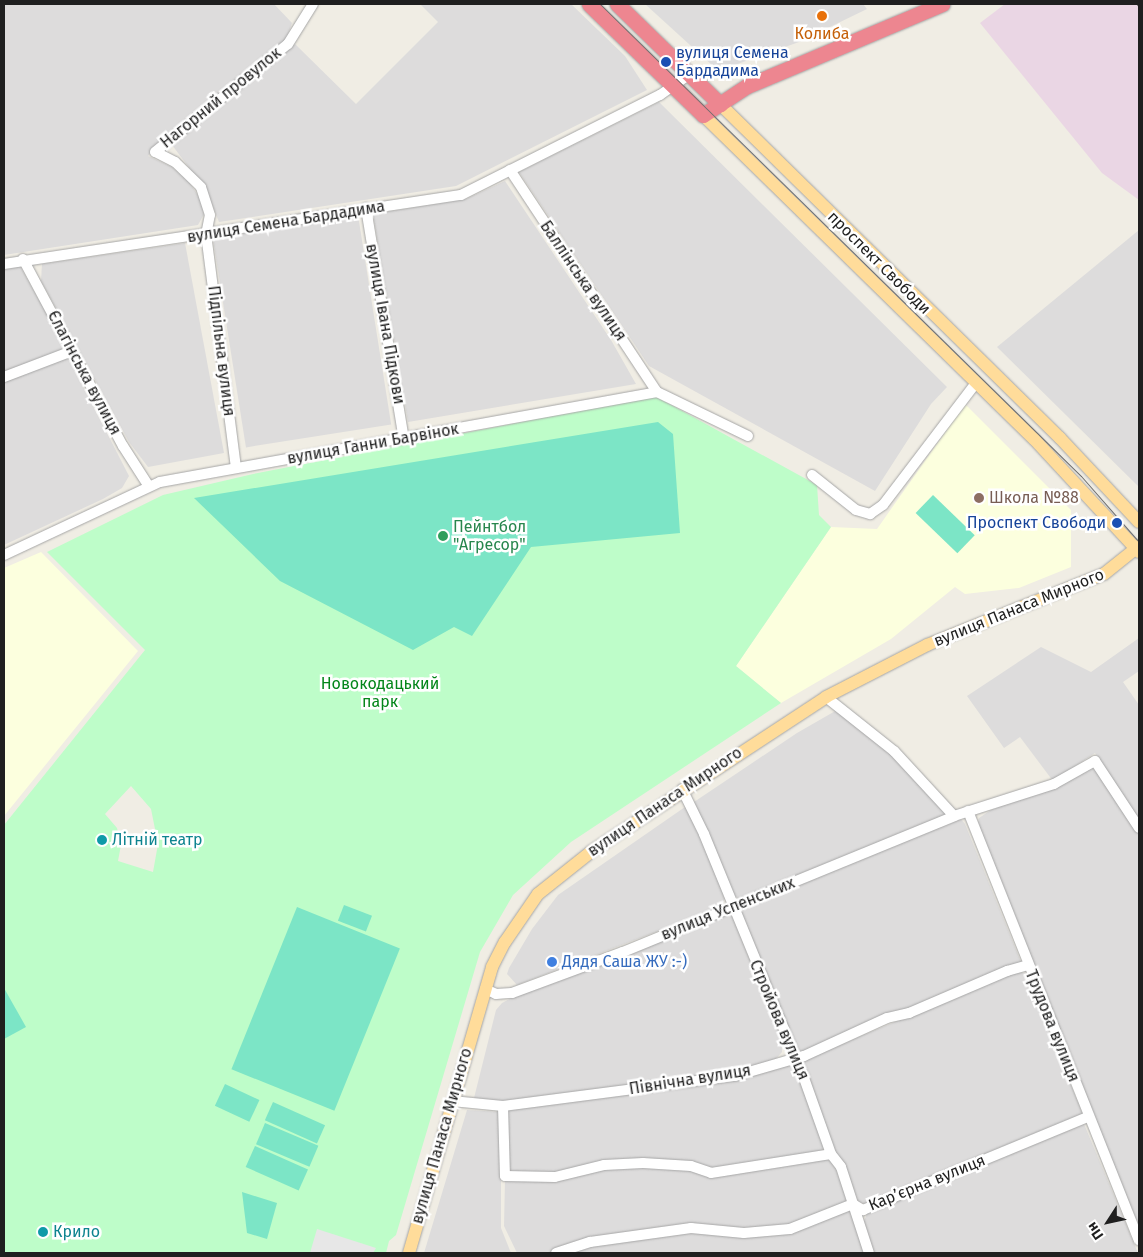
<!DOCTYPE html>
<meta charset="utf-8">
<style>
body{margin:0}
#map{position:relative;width:1143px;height:1257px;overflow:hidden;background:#f0ede4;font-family:"Fira Sans",sans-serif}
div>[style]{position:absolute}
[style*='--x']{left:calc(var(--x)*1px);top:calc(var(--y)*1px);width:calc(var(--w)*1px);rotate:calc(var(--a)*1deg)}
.residential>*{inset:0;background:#dddcdc;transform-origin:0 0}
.industrial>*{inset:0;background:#ead6e4}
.education>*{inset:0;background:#fcffde}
.park>*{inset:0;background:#befdc9}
.pitch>*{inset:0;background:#7ce5c6;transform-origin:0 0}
.parking>*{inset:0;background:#e7e7e7}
.roads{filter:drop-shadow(0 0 1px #a6a6a6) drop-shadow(0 0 1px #a6a6a6)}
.minor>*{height:10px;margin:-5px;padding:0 5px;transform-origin:5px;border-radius:5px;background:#fff}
.major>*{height:12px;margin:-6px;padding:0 6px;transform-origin:6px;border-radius:6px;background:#ffdc9a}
.highway>*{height:15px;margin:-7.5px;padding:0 7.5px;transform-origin:7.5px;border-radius:7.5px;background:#ed8690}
.tram>*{height:1px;margin:-0.5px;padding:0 0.5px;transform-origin:0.5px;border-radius:0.5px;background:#6d6d6d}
.rail>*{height:3px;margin-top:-1.5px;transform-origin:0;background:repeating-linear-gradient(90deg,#6d6d6d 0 10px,transparent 0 20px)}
.dots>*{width:14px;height:14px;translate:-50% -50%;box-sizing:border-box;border:2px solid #fff;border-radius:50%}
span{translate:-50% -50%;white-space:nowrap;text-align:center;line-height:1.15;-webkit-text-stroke:5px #fff;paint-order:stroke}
.food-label{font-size:16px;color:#c56008}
.transit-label{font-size:16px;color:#164399}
.left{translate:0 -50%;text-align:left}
.right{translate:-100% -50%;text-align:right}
.street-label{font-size:16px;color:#1f1f1f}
.education-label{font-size:16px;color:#785e54}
.leisure-label{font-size:16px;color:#27864d}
.park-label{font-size:16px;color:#04861a}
.culture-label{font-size:16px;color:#0d838f}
.shop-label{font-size:16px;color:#366cbe}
.frame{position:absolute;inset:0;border:5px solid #1f1f1f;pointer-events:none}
.north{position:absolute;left:1083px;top:1197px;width:50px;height:50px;-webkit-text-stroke:4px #fff;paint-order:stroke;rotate:235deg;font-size:14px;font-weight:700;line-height:20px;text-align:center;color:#1f1f1f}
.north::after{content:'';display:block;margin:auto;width:18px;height:22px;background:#1f1f1f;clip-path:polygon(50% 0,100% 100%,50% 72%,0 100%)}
</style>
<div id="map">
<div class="residential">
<div style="clip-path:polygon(4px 4px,274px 4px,292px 23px,286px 40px,171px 132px,148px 156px,172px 167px,189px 182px,199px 197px,204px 214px,198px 225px,4px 255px)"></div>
<div style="clip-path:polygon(420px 4px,571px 4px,625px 56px,647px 90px,456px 186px,219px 222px,206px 190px,172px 145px,176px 138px,295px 44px,356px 104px,438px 22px)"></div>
<div style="clip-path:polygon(645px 4px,863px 4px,867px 9px,799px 42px,732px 66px,713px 66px)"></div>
<div style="clip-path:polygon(659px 102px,947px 387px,931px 404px,875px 491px,649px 366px,519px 172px)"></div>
<div style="clip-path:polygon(505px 181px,611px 340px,636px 384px,408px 422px,373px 214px,466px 199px)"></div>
<div style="left:358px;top:215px;width:212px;height:147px;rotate:81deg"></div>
<div style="clip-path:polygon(1139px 230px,1139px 487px,997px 347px)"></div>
<div style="clip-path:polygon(185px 243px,224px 453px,148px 467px,129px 442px,41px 281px,42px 264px)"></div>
<div style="clip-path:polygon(20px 266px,64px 345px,63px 350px,4px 373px,4px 270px)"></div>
<div style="clip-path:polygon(68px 357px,129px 476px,122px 488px,103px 499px,4px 545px,4px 381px)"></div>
<div style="clip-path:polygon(1139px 638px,1139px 671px,1123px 682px,1139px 705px,1139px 822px,1095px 753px,1053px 781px,1020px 737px,1004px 748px,967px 696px,1041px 647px,1091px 672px)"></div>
<div style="clip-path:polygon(837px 710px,890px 754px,946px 811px,945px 816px,739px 899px,732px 894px,694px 802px,797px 733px)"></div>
<div style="clip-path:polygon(1092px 768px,1097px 770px,1139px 833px,1139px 1228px,977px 827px,979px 818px,991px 810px,1060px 784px)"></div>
<div style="clip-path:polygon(685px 807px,690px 809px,725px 898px,721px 907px,517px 985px,507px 974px,509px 968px,532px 929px,558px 895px)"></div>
<div style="clip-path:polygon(960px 818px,965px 824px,1021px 962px,796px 1055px,737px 909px)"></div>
<div style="clip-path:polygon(731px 913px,782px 1040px,782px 1052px,774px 1061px,735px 1073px,501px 1102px,474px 1098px,496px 1010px,502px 1003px,515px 996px)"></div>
<div style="clip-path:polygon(1018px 971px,1026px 974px,1083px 1115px,870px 1204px,858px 1202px,847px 1170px,831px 1148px,828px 1131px,800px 1065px,803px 1060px)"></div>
<div style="clip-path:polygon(793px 1062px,825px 1146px,819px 1154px,711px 1171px,643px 1161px,552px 1175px,510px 1173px,505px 1109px)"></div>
<div style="clip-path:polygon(467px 1110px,501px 1112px,501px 1228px,511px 1253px,424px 1253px)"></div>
<div style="clip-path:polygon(1084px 1124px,1138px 1253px,873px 1253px,862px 1225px,868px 1212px)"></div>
<div style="clip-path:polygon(824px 1158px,834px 1163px,847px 1201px,771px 1231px,715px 1227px,574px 1244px,550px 1253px,517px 1253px,504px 1226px,505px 1180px,607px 1167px,687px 1168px,714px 1176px)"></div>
<div style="clip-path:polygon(851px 1208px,865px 1253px,562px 1253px,590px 1245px,687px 1232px,774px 1236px)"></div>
</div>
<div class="industrial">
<div style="clip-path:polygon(1005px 4px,1139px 4px,1139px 200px,1102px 173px,980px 23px)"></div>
</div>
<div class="education">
<div style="clip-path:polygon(965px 404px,1071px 510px,1071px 567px,1019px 588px,965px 594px,955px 587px,891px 639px,781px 703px,736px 666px,831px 527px,877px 529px)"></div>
<div style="clip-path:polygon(41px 552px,138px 651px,4px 816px,4px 568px)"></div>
</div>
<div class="park">
<div style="clip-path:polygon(evenodd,655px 396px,817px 485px,819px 515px,831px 527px,736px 666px,781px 703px,571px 842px,513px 895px,480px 952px,396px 1235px,389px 1241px,386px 1253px,4px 1253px,4px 825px,145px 650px,47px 552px,163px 495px,253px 474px,655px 396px,131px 786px,151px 809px,158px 844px,153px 872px,118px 861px,121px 845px,117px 828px,105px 814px,131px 786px)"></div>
</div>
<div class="pitch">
<div style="clip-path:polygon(658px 422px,673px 434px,680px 533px,531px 547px,472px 636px,454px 627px,413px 650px,280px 581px,194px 498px)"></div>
<div style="left:933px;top:495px;width:58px;height:25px;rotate:44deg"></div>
<div style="left:344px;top:905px;width:30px;height:17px;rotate:21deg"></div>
<div style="left:297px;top:907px;width:111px;height:175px;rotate:22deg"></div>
<div style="clip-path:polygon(4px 988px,26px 1027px,4px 1039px)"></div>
<div style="left:225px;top:1084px;width:38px;height:24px;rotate:25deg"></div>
<div style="left:273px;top:1102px;width:57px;height:20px;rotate:24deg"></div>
<div style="left:265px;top:1123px;width:58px;height:23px;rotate:23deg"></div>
<div style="left:255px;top:1146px;width:58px;height:23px;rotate:24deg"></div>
<div style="clip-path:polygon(242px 1192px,277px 1203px,267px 1239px,247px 1233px)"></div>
</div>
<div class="parking">
<div style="clip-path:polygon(317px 1229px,376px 1248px,373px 1253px,310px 1253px)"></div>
</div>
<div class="roads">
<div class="minor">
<div style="--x:510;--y:170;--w:266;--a:56.5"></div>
<div style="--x:366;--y:208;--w:234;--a:80.7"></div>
<div style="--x:23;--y:259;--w:212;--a:61.9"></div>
<div style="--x:123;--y:446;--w:46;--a:57.3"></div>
<div style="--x:4;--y:264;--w:462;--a:-8.6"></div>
<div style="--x:461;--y:195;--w:223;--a:-26.7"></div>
<div style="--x:660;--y:95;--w:37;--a:-35"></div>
<div style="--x:4;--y:377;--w:73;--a:-20.9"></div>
<div style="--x:236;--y:468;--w:235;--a:-97.3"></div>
<div style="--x:206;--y:235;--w:20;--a:-79"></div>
<div style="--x:210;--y:215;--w:29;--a:-108"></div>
<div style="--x:201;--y:187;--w:36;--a:-136"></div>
<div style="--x:175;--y:162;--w:22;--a:-153"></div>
<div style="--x:155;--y:152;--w:171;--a:-39.1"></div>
<div style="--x:288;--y:44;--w:47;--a:-58"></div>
<div style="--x:812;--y:475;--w:56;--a:38.5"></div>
<div style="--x:856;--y:510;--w:15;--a:16"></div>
<div style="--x:870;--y:514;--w:16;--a:-35"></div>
<div style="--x:883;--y:505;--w:153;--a:-52.7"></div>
<div style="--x:4;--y:555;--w:172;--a:-25.1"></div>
<div style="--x:160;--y:482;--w:505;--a:-10.26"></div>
<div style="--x:657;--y:392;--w:101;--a:25.8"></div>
<div style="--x:826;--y:697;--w:87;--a:38.5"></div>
<div style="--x:894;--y:751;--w:88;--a:47.3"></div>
<div style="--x:682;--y:789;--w:50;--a:63.9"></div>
<div style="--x:704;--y:834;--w:264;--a:67.7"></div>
<div style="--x:804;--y:1078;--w:81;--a:70.4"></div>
<div style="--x:831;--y:1154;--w:16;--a:52"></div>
<div style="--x:841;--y:1167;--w:90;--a:72"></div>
<div style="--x:968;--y:811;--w:462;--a:68.3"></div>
<div style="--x:485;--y:989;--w:12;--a:24"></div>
<div style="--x:496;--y:994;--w:16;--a:-4"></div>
<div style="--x:512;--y:993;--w:118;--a:-20.3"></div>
<div style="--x:623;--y:952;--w:358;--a:-22.3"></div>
<div style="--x:954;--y:816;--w:105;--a:-17.7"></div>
<div style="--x:1054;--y:784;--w:47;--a:-29.3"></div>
<div style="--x:1095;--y:761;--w:80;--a:56.7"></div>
<div style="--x:452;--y:1101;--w:51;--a:5.6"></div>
<div style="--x:503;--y:1106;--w:234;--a:-7.4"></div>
<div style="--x:735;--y:1076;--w:72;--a:-16.2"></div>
<div style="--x:804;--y:1056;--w:91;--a:-24.6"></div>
<div style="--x:887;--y:1018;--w:23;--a:-13"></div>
<div style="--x:909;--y:1013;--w:107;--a:-23.2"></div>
<div style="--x:1007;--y:971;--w:22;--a:-16"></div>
<div style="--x:503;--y:1106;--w:70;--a:88.4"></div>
<div style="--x:505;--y:1176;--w:50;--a:1.1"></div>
<div style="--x:555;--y:1177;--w:50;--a:-13.8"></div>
<div style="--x:604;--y:1165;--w:39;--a:-3"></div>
<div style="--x:643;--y:1163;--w:48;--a:3.6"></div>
<div style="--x:691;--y:1166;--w:21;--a:19"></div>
<div style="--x:711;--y:1173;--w:121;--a:-9"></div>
<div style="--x:556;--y:1253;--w:36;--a:-18"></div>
<div style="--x:590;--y:1242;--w:102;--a:-7.9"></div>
<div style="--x:691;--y:1228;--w:53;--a:5.4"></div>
<div style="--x:744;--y:1233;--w:46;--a:-5"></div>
<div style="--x:790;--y:1229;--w:68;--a:-21.6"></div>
<div style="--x:853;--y:1204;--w:12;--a:31"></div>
<div style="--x:863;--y:1210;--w:243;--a:-22.5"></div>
</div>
<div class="major">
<div style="--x:720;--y:104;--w:477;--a:44.5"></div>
<div style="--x:1060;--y:438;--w:115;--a:46.8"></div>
<div style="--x:703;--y:115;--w:463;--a:44.4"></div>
<div style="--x:1034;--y:439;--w:154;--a:47.1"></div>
<div style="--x:409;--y:1253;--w:298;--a:-73.8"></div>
<div style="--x:492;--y:967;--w:28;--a:-63"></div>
<div style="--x:505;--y:942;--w:58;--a:-55.5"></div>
<div style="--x:538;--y:894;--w:69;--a:-38.5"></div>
<div style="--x:592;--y:851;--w:280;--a:-33.3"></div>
<div style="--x:826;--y:697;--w:114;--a:-27.2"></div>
<div style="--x:927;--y:645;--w:191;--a:-21.9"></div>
<div style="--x:1104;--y:574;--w:45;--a:-38.7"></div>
</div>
<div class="highway">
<div style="--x:589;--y:4;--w:159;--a:44.2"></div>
<div style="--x:703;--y:115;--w:53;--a:-33.4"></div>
<div style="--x:747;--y:86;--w:212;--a:-22.8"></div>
<div style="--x:617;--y:4;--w:144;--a:44.2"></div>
</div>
</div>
<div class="tram">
<div style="--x:600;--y:4;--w:674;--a:44.46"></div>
<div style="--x:1081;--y:476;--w:88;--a:48.7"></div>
</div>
<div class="rail">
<div style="--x:1138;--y:4;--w:1;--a:45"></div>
</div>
<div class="dots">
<div style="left:822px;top:16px;background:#e8710a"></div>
<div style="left:666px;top:62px;background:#1a4fb4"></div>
<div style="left:979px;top:498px;background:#8d6e63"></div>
<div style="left:1117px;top:523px;background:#1a4fb4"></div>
<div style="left:443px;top:536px;background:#2e9e5b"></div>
<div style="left:102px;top:840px;background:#0f9aa8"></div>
<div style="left:552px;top:962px;background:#3f7fe0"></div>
<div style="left:43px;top:1232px;background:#0f9aa8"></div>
</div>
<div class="food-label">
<span style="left:822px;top:34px">Колиба</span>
</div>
<div class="transit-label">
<span class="left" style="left:676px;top:62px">вулиця Семена<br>Бардадима</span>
<span class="right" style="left:1106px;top:523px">Проспект Свободи</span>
</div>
<div class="street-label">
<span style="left:221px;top:98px;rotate:-39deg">Нагорний провулок</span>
<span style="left:286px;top:222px;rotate:-9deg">вулиця Семена Бардадима</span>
<span style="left:879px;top:263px;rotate:45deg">проспект Свободи</span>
<span style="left:583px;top:281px;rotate:56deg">Баллінська вулиця</span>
<span style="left:385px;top:324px;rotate:80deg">вулиця Івана Підкови</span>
<span style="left:221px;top:351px;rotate:83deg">Підпільна вулиця</span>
<span style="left:84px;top:373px;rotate:62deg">Єлагінська вулиця</span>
<span style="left:373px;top:444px;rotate:-10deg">вулиця Ганни Барвінок</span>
<span style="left:1019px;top:608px;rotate:-22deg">вулиця Панаса Мирного</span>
<span style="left:665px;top:802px;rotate:-34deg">вулиця Панаса Мирного</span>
<span style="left:728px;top:909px;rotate:-22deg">вулиця Успенських</span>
<span style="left:779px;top:1020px;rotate:67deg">Стройова вулиця</span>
<span style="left:1052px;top:1026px;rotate:68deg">Трудова вулиця</span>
<span style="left:690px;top:1080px;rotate:-9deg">Північна вулиця</span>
<span style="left:442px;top:1136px;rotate:-74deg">вулиця Панаса Мирного</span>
<span style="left:927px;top:1183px;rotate:-22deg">Карʼєрна вулиця</span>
</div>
<div class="education-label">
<span class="left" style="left:989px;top:498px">Школа №88</span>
</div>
<div class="leisure-label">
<span class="left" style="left:453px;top:536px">Пейнтбол<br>"Агресор"</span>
</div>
<div class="park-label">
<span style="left:380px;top:693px">Новокодацький<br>парк</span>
</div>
<div class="culture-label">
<span class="left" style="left:112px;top:840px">Лiтнiй театр</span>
<span class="left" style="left:53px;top:1232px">Крило</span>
</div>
<div class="shop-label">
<span class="left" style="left:562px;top:962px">Дядя Саша ЖУ :-)</span>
</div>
<div class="frame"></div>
<div class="north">Пн</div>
</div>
